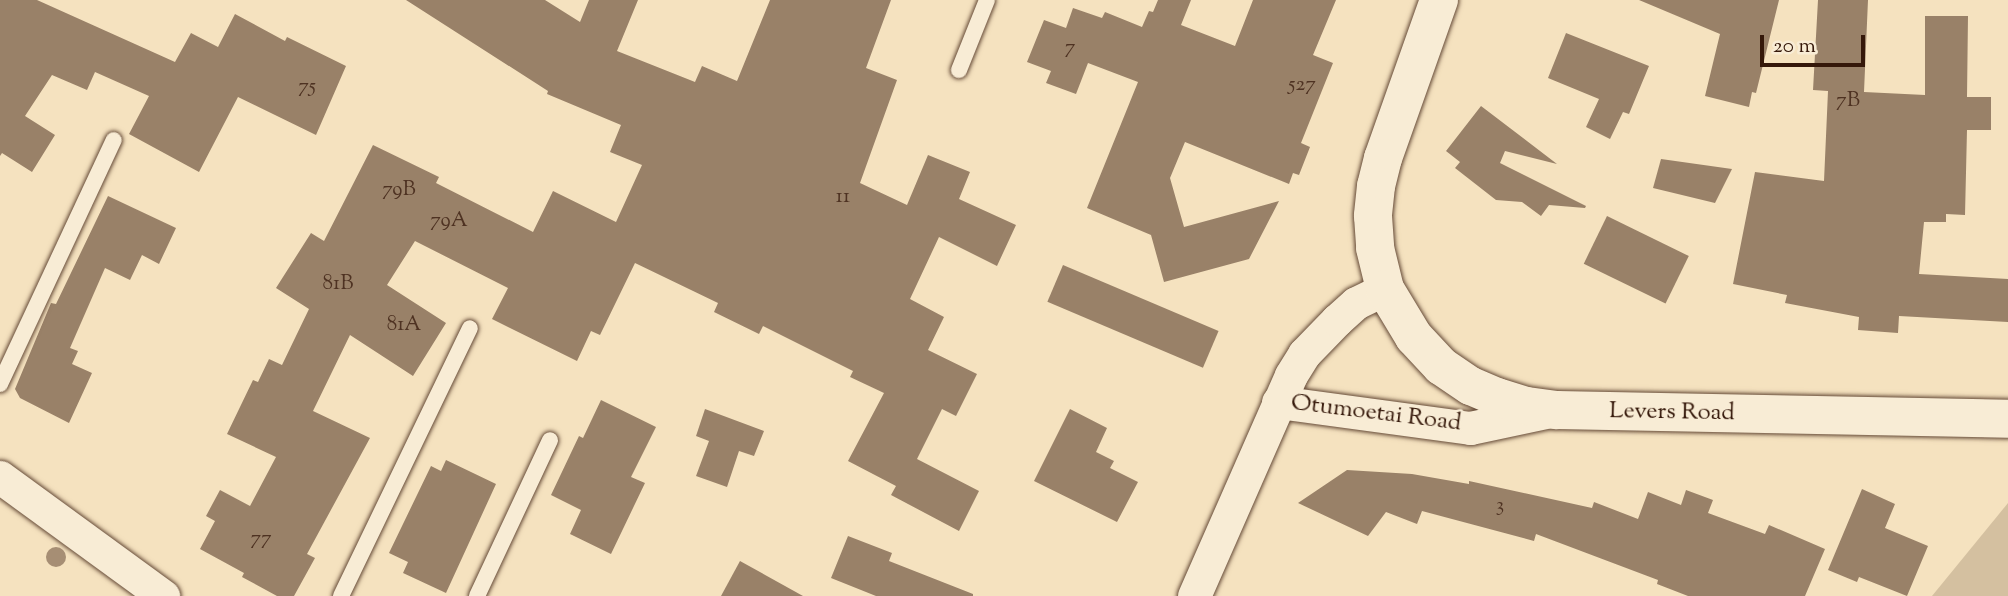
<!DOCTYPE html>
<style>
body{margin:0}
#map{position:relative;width:2008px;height:596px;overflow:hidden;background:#f5e2bf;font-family:"Sorts Mill Goudy",serif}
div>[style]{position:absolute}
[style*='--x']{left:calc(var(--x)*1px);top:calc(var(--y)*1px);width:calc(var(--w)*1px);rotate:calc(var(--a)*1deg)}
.green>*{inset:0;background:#d4c0a0}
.building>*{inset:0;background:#998168;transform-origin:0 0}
.roads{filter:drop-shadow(0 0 2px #654a37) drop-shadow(0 0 2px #654a37)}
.lane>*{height:16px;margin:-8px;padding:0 8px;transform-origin:8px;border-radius:8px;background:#f8ecd5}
.street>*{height:33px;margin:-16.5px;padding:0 16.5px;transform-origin:16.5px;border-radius:16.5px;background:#f8ecd5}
.secondary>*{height:38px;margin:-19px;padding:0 19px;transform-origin:19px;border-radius:19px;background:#f8ecd5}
.trees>*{width:20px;height:20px;margin:-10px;border-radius:50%;background:#a68e74}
span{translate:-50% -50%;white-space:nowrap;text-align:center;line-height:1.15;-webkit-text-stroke:5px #f8ecd5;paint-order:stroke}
.number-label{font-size:21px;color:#4e3222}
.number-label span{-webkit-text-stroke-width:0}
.street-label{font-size:24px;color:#35180a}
.scale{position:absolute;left:1760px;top:35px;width:105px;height:32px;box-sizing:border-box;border:4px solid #35180a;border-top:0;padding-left:9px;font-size:21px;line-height:24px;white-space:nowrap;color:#35180a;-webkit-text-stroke:5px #f8ecd5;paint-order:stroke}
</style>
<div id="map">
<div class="green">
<div style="clip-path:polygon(2008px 503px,2008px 596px,1932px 596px)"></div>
</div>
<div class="building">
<div style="clip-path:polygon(0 0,37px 0,175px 62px,191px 33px,218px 47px,235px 14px,285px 41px,287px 37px,346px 66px,316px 135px,238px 97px,199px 172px,129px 134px,149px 96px,95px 72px,87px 90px,52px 75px,25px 116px,55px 135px,32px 172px,2px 153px,0 156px)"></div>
<div style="clip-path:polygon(406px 0,545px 0,580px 22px,589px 0,638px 0,617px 51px,695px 82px,702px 66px,737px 81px,770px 0,891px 0,866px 68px,897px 80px,860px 183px,907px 205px,928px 155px,970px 172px,959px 199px,1016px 225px,997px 266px,939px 237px,910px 299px,944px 317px,928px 350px,977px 374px,956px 416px,942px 409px,917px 459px,979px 491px,959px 531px,891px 495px,896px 486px,848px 461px,884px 393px,850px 377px,853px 371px,763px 326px,759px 334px,714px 312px,718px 303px,635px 263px,600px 335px,591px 331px,577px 361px,492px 319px,508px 288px,415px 241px,387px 285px,446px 323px,413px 376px,350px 335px,313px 411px,370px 438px,307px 554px,315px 558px,294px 596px,277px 596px,242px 577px,244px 573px,200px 549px,215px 521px,206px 516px,220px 490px,250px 506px,276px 457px,227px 434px,253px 380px,258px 382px,269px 359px,282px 365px,309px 309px,276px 288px,311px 233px,324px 241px,373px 145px,439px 177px,436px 183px,533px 232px,553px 191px,616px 222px,642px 165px,610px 152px,621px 125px,547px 94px,548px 91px)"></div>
<div style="clip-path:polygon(1158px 0,1191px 0,1181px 25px,1235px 46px,1253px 0,1336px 0,1313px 55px,1333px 63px,1301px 143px,1310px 147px,1299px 175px,1293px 173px,1289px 184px,1185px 142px,1170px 178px,1184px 227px,1279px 201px,1249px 259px,1164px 282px,1151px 235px,1087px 208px,1138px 82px,1088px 63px,1076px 94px,1046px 83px,1051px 71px,1027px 62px,1044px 20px,1066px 28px,1073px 8px,1102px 18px,1105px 12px,1142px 27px,1149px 11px,1153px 12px)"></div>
<div style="clip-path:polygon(1639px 0,1779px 0,1756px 93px,1752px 92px,1749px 107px,1705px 96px,1720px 34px)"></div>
<div style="clip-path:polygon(1818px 0,1868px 0,1864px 92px,1925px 95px,1925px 16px,1968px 16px,1967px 97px,1991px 97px,1991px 130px,1967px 130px,1965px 215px,1946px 214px,1946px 222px,1924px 222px,1919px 274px,2008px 279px,2008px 322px,1899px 316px,1898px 333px,1858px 330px,1859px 317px,1785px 303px,1787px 295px,1733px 284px,1755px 172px,1824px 181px,1828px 91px,1813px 90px)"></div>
<div style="clip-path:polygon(1566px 33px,1649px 66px,1629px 114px,1623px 112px,1610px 139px,1586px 127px,1599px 99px,1548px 78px)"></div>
<div style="clip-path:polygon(1481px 106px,1557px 164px,1505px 151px,1500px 163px,1586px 206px,1585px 208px,1549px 205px,1541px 216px,1522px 202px,1496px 200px,1455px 168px,1460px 162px,1446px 151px)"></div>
<div style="clip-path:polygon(1661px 159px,1732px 169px,1715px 203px,1653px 188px)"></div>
<div style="clip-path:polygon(108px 196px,176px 228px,159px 264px,142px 255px,130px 280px,105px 268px,70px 348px,78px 351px,72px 364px,92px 373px,69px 423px,20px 398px,15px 389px,51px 303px,56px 304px)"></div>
<div style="left:1607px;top:216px;width:91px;height:53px;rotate:26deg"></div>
<div style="left:1063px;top:265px;width:169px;height:40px;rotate:23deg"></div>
<div style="clip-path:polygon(601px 400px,656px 427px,631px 477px,645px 483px,611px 554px,570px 534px,581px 510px,551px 495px,579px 436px,583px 438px)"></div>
<div style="clip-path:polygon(705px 409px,764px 431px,754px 456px,739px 451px,727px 487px,696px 476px,709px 441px,696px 436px)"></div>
<div style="clip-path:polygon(1070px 409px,1107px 428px,1096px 452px,1114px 461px,1110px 468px,1138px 482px,1117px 522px,1034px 481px)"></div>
<div style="clip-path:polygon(446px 460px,496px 484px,446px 593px,403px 573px,408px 562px,389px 553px,431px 466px,441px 471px)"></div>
<div style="clip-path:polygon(1347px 470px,1412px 474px,1469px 484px,1469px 481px,1592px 508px,1594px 502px,1638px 519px,1648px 492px,1681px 505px,1686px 490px,1713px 500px,1708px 513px,1765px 534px,1769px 525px,1825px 549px,1805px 596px,1688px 596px,1657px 584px,1658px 580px,1536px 534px,1534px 541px,1422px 511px,1417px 524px,1386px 512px,1368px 536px,1298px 503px)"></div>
<div style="clip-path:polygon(1862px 489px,1895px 504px,1885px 528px,1928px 546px,1907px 596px,1859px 577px,1857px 582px,1828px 570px)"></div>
<div style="clip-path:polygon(848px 536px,892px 553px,889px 561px,973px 594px,973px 596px,876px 596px,831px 578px)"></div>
<div style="clip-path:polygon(740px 561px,803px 596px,721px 596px)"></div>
</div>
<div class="roads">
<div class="lane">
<div style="--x:959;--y:70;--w:75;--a:-68.2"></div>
<div style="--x:0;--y:384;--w:269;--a:-65"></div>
<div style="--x:341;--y:596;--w:297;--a:-64.3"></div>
<div style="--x:477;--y:596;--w:172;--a:-64.9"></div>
</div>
<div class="street">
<div style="--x:1278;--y:402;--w:194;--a:7.7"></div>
<div style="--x:1470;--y:428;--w:83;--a:-11.9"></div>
<div style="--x:0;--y:477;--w:202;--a:36.1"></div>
<div style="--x:1194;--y:596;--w:241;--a:-66.3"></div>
<div style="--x:1291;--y:375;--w:25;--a:-58"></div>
<div style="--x:1304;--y:354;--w:47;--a:-45.9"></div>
<div style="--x:1337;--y:320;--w:25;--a:-42"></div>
<div style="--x:1356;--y:303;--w:32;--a:-26"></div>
</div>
<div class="secondary">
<div style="--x:1439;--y:0;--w:168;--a:109.5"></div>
<div style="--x:1383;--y:158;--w:29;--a:104"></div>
<div style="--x:1376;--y:186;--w:30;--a:96"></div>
<div style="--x:1373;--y:216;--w:32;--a:86"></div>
<div style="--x:1375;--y:248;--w:42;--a:76.3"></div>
<div style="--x:1385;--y:289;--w:56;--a:58.9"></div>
<div style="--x:1414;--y:337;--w:40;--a:47"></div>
<div style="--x:1441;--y:366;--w:36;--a:34"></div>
<div style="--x:1471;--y:386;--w:28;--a:23"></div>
<div style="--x:1497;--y:397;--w:31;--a:17"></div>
<div style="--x:1527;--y:406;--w:30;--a:8"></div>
<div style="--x:1557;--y:410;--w:451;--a:1.1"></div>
</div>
</div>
<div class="trees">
<div style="left:56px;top:557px"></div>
</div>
<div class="number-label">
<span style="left:1070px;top:48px">7</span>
<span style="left:1302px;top:85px">527</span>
<span style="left:307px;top:87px">75</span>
<span style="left:1848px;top:101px">7B</span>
<span style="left:399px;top:190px">79B</span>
<span style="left:843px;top:197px">11</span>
<span style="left:449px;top:221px">79A</span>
<span style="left:338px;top:284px">81B</span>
<span style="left:404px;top:325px">81A</span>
<span style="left:1500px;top:506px">3</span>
<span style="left:261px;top:539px">77</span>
</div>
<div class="street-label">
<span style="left:1672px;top:413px;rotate:1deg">Levers Road</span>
<span style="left:1376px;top:414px;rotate:7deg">Otumoetai Road</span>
</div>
<div class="scale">20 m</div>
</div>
